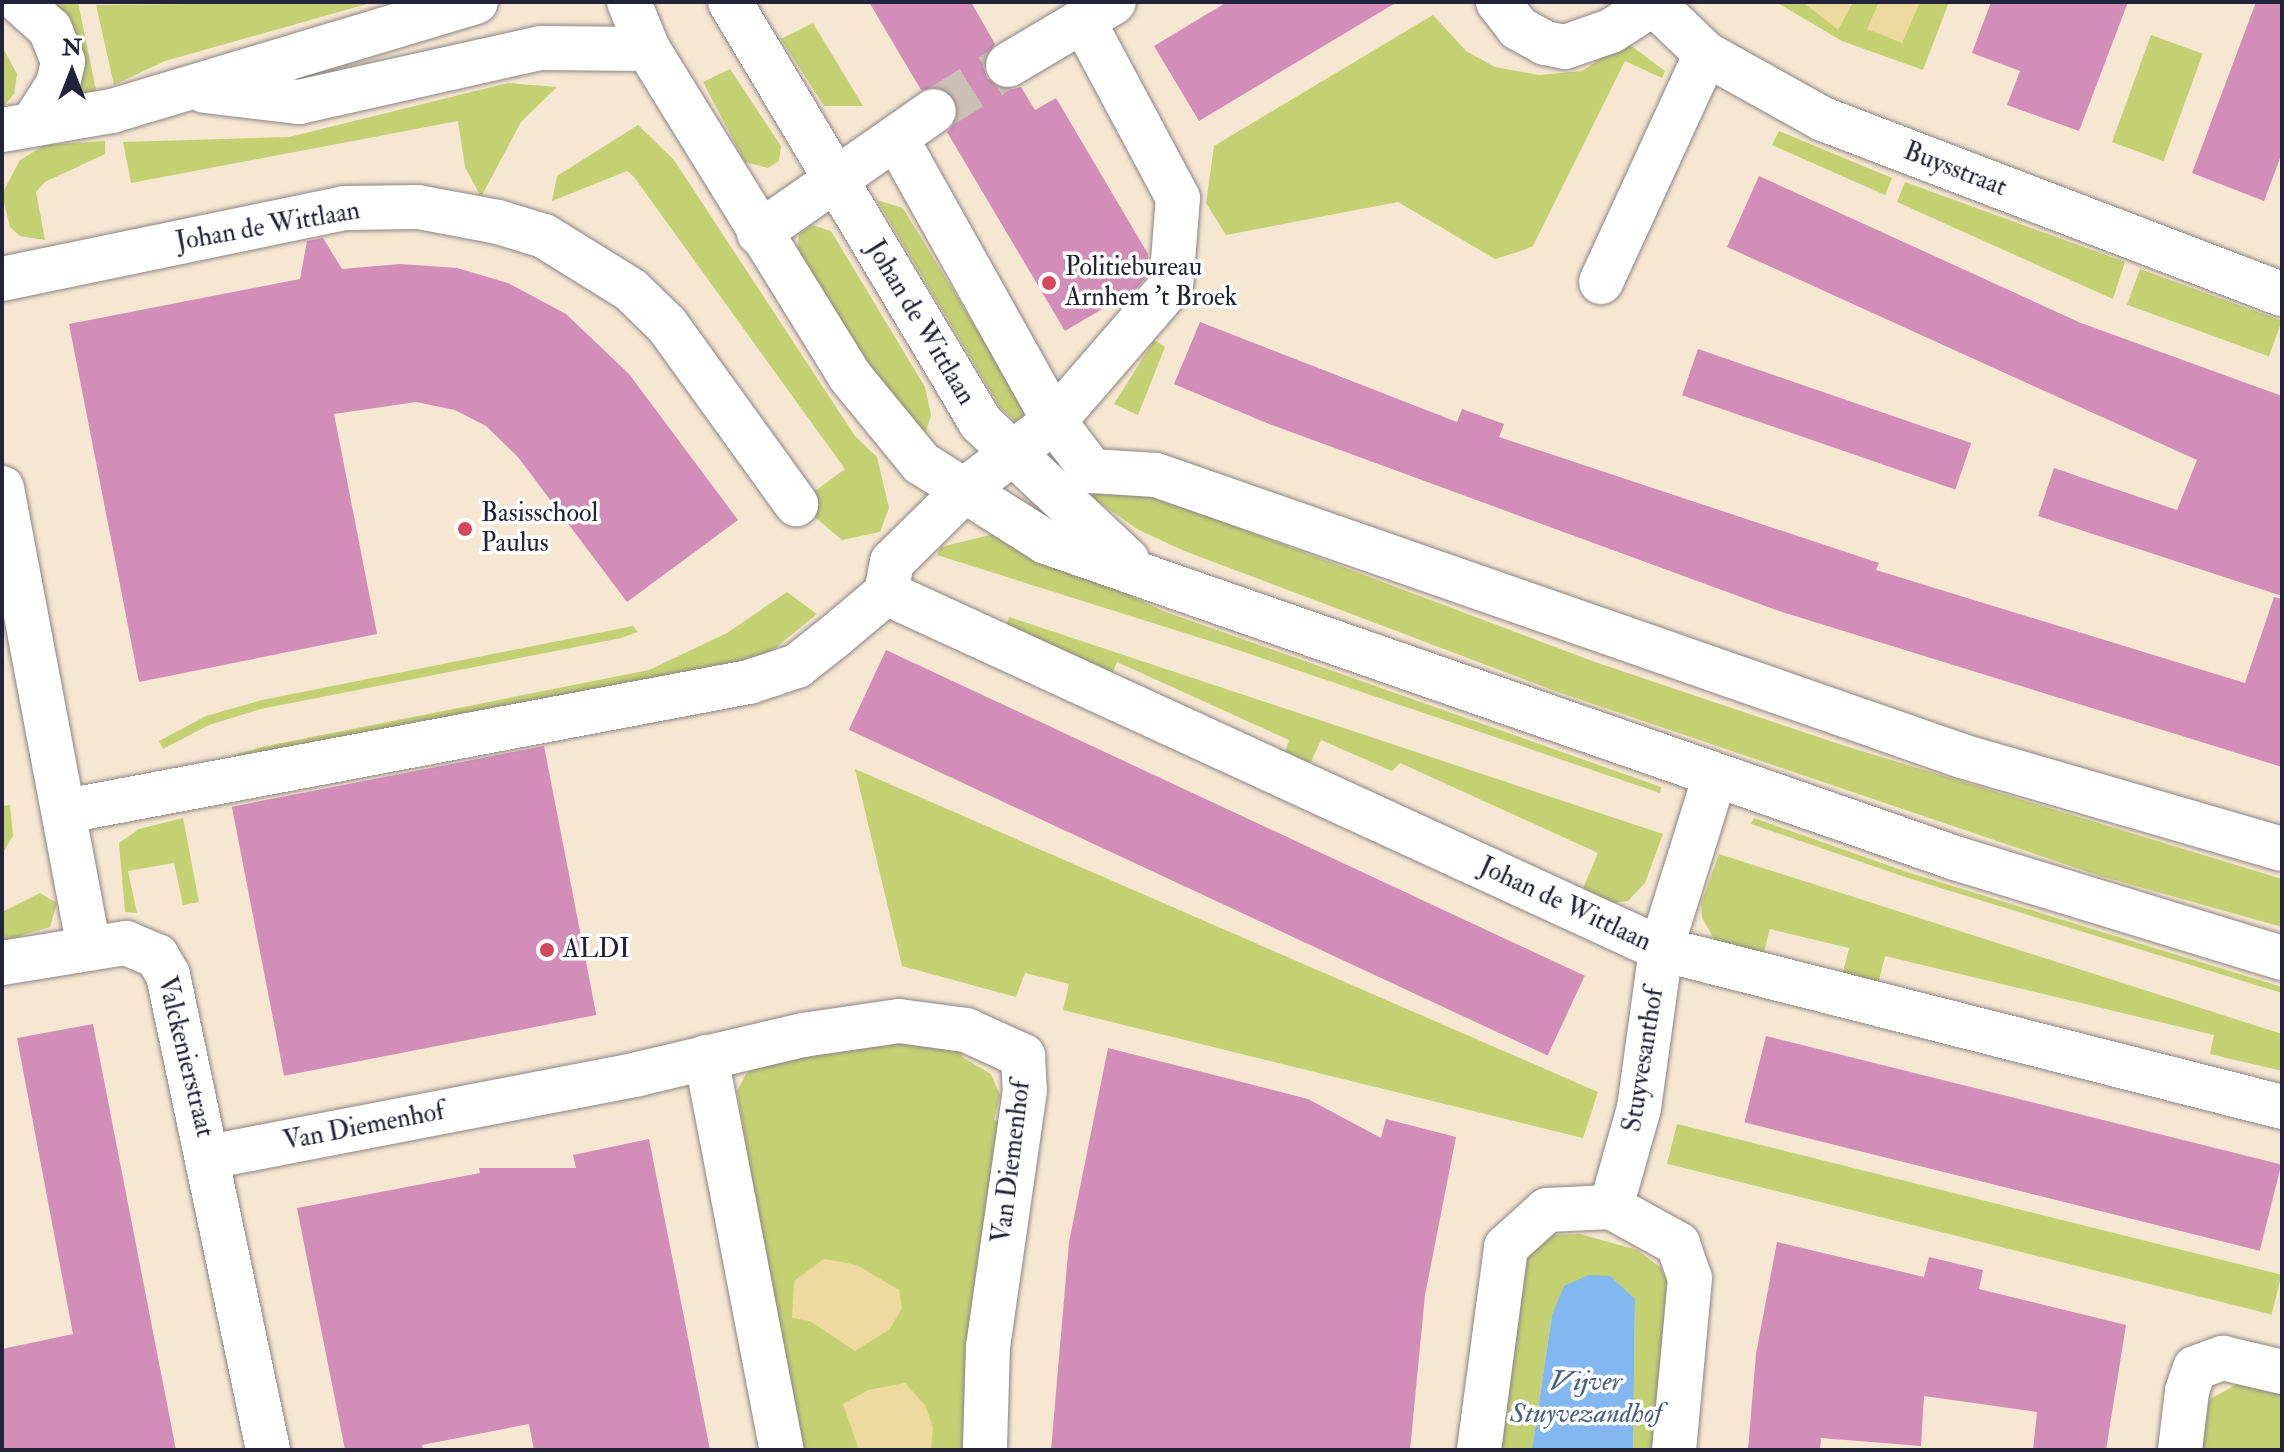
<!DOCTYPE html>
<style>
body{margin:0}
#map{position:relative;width:2284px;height:1452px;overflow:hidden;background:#f5e7d1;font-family:"IM FELL Double Pica",serif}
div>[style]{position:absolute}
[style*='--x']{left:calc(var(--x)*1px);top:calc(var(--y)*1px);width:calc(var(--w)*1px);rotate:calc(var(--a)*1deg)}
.green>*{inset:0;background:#c4d173;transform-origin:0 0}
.sand>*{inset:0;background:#eeda9e}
.water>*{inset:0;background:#82b7f1}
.building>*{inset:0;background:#d28eb9;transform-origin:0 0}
.minor-tunnel>*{height:44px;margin-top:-22px;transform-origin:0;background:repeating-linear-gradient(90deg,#cbc0b3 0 44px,transparent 0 66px)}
.roads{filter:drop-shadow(0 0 2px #8c8486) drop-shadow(0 0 2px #8c8486)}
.minor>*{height:44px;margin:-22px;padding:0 22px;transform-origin:22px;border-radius:22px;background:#fff}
.major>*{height:44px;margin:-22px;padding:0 22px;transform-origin:22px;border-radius:22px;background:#fff}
.dots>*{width:22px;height:22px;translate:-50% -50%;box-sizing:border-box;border:4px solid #fff;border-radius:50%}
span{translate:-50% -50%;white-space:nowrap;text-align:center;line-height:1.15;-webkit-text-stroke:7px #fff;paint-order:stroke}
.street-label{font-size:26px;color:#22223b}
.poi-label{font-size:26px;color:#22223b}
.left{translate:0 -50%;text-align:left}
.water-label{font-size:28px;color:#485e84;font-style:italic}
.frame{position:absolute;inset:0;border:4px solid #22223b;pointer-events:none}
.north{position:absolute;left:32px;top:32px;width:80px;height:80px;-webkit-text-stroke:6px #fff;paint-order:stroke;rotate:0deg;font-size:22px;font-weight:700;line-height:32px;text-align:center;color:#22223b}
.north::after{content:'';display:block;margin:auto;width:28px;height:36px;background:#22223b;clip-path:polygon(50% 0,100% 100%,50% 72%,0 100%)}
</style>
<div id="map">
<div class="green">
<div style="clip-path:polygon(78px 2px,96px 90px,76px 95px,67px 19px,56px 5px)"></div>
<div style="clip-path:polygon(374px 2px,165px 61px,114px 85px,96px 5px)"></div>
<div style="clip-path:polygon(1776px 2px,1949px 2px,1923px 70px,1842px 41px)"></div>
<div style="clip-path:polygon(1433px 15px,1466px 51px,1495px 67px,1539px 75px,1582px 71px,1626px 42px,1665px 71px,1662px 78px,1625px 61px,1533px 246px,1521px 251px,1495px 259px,1398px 202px,1226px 235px,1206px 203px,1214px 146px)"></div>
<div style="clip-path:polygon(813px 23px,863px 106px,824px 106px,781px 39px)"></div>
<div style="left:2151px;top:35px;width:55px;height:114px;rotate:20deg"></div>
<div style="clip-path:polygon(2px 46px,17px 74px,14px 94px,2px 108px)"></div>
<div style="clip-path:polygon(730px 69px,781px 146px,779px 161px,768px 168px,745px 162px,703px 82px)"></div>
<div style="clip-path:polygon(508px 83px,557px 87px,521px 122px,481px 197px,465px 167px,458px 121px,131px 183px,123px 142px,289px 137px)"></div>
<div style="clip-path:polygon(638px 125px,674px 160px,855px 436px,877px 457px,889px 508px,880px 532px,842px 540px,810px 513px,811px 494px,845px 469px,634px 177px,627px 171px,552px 201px,557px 176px)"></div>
<div style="clip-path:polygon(1779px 131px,1892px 178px,1885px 195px,1772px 145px)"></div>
<div style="clip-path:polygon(105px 141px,105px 154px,45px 182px,36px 192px,45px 240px,20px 236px,10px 227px,2px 194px,20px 160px,45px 145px)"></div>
<div style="clip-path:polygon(1905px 182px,2125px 262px,2113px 299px,1897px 202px)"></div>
<div style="clip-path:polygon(877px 200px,903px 208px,1026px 410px,1026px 431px,1000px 407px)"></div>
<div style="clip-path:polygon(812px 225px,831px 231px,925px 387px,931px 415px,925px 435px,891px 405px,797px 253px,799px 234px)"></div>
<div style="left:2140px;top:269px;width:151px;height:38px;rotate:20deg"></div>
<div style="clip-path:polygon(1154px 340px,1165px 347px,1138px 415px,1114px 404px)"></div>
<div style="clip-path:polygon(1090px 490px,1139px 490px,1595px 662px,1842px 745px,2282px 879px,2282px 927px,2100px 876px,1555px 691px,1182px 550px,1137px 529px,1092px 497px)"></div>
<div style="clip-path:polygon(994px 534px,1166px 612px,1661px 787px,1660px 793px,1229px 647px,937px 555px,941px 547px)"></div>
<div style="clip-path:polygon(787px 592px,817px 614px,758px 662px,237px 763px,235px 755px,262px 747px,649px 670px,727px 633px)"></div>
<div style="clip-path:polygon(1009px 617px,1663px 834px,1645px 883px,1628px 901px,1605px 904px,1583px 888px,1598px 853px,1400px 763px,1392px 771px,1321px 740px,1310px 764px,1284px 755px,1289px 740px,1117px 662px,1111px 677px,1006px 626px)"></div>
<div style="clip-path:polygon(633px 626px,638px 632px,621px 638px,261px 709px,209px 725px,163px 749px,159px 741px,206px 716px,262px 700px)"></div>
<div style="clip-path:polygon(855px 769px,1598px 1092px,1583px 1138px,1063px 1010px,1069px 984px,1025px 973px,1016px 997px,902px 966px)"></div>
<div style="clip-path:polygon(10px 805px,13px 836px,2px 854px,2px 806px)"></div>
<div style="clip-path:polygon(183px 818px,199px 902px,183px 905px,174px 863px,128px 871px,137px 913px,125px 912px,119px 843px,139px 829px)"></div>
<div style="clip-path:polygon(1754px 818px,1910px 873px,2282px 987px,2282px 993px,1908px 878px,1751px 824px)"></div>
<div style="clip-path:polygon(1719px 854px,2282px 1034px,2282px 1071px,2210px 1054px,2214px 1035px,1885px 956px,1877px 989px,1841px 981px,1849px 948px,1770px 929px,1761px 963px,1718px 945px,1702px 918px,1701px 904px)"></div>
<div style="clip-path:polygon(40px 893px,57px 903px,50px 927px,2px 941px,2px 912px)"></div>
<div style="clip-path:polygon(889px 1036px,962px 1047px,962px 1057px,991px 1074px,1000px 1095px,994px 1120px,1001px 1122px,966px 1450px,797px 1450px,737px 1091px,746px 1074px,760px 1065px)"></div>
<div style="left:1677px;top:1124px;width:623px;height:41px;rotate:14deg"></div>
<div style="clip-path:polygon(1580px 1234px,1637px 1250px,1660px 1267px,1673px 1292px,1659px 1450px,1633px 1450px,1635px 1299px,1552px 1315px,1532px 1450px,1499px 1450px,1513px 1302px,1529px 1252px,1550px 1235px)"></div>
<div style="clip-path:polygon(2243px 1381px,2282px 1386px,2282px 1450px,2202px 1450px,2203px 1419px,2210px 1399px)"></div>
</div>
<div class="sand">
<div style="clip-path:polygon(1803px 2px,1853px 2px,1838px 30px)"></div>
<div style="clip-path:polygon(1879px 2px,1920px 2px,1902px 43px,1867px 29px)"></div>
<div style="clip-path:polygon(824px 1259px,857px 1265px,899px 1290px,902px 1308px,890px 1329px,855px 1351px,810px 1321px,792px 1318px,794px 1281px)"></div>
<div style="clip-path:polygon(905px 1383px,925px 1405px,933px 1427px,931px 1450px,859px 1450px,843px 1404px,868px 1390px)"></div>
</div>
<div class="water">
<div style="clip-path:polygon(1589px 1275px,1610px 1276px,1635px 1299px,1633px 1450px,1532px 1450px,1552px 1315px,1564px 1286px)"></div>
</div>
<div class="building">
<div style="clip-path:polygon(869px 2px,971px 2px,995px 44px,983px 65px,987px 78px,1008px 90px,1021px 87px,1035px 110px,1056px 98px,1148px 254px,1147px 276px,1136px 289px,1065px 331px,947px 132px,957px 121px,955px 97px,944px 88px,921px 90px)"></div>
<div style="clip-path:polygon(1227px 2px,1397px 2px,1199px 121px,1154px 46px)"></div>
<div style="clip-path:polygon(1991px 2px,2128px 2px,2079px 131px,2007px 105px,2020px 71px,1972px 53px)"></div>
<div style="clip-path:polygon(2256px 2px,2282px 2px,2282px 153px,2264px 201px,2192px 173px)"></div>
<div style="clip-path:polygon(1759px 176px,2081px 323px,2282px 396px,2282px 596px,2038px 516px,2054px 468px,2177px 510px,2197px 460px,1727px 247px)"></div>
<div style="clip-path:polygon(323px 238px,342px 269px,400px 264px,457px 268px,508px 283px,566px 314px,629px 374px,738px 520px,627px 602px,518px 457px,486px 426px,455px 410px,416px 402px,334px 414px,377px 634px,139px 682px,69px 324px,300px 279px,307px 241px)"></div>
<div style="clip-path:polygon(1200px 322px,1457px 422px,1462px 409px,1504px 424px,1499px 437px,1879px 563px,1876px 570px,2245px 683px,2274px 597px,2282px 599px,2282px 767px,1779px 611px,1269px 424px,1174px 384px)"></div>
<div style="left:1698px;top:349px;width:289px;height:49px;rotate:19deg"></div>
<div style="left:886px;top:650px;width:771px;height:88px;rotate:25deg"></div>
<div style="left:544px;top:746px;width:274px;height:318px;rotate:79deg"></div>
<div style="clip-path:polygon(93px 1024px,176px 1450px,2px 1450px,2px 1349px,73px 1334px,17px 1038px)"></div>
<div style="left:1766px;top:1036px;width:531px;height:89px;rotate:14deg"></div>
<div style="clip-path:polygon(1108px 1048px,1308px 1099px,1381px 1138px,1386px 1119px,1456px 1137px,1425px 1295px,1410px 1450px,1051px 1450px,1069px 1242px)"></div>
<div style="clip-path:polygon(649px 1139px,710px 1450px,534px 1450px,529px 1424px,422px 1445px,423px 1450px,345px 1450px,297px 1208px,480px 1173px,479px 1168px,576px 1168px,573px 1155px)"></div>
<div style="clip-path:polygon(1777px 1242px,1924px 1277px,1929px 1257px,1983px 1270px,1979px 1289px,2126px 1325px,2106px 1450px,2033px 1450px,2037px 1412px,1924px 1396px,1921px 1446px,1821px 1438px,1820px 1450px,1748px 1450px,1756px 1354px)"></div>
</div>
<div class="minor-tunnel">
<div style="--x:934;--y:111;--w:87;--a:-31.9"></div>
</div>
<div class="roads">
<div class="minor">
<div style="--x:629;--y:2;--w:51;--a:68"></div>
<div style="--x:648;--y:49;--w:383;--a:58.3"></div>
<div style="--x:849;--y:375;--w:114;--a:50.7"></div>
<div style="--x:921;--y:463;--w:148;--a:32.3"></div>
<div style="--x:1046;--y:542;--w:966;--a:19.17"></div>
<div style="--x:1958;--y:859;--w:339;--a:17"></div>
<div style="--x:730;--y:2;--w:489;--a:59.2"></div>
<div style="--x:980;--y:422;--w:202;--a:43.2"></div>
<div style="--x:1498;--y:2;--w:33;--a:52"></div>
<div style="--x:1518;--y:28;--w:31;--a:29"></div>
<div style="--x:1545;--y:43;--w:20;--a:11"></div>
<div style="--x:1565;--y:47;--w:49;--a:-19.2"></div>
<div style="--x:1611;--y:31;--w:54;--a:-32.8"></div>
<div style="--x:1652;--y:2;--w:75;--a:43.9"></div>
<div style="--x:1706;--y:54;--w:134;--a:29.1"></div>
<div style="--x:1823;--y:119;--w:491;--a:20.9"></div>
<div style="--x:1008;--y:65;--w:123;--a:-30.7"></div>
<div style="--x:896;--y:138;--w:324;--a:60.8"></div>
<div style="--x:1054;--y:421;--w:63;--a:52.8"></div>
<div style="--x:1092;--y:471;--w:64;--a:3.6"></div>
<div style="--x:1156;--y:475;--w:854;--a:19.22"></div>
<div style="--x:1962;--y:756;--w:333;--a:16.2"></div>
<div style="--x:759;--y:233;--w:213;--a:-34.9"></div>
<div style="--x:2;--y:279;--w:350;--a:-11.7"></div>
<div style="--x:345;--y:208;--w:73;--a:-0.8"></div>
<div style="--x:418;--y:207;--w:81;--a:10.6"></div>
<div style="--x:498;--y:222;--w:48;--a:16.9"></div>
<div style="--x:544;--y:236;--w:102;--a:31.8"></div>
<div style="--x:631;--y:290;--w:50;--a:44.2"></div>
<div style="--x:667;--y:325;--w:221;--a:54.2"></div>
<div style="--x:1601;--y:282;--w:251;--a:-65.3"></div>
<div style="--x:2;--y:488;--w:467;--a:79.3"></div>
<div style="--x:886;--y:593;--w:853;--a:24.67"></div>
<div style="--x:1661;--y:949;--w:641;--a:14.27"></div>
<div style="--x:66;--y:811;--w:695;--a:-10.7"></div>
<div style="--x:749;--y:682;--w:51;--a:-18.4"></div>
<div style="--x:797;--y:666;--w:48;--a:-38.3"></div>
<div style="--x:835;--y:636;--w:67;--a:-40.1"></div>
<div style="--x:886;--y:593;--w:32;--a:-79"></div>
<div style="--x:892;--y:562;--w:105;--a:-44.6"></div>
<div style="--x:967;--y:488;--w:110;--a:-37.6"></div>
<div style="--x:1054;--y:421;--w:179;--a:-49.1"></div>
<div style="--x:1171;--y:286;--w:88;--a:-85.5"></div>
<div style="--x:1178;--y:198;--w:202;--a:-118.1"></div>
<div style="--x:2;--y:963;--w:126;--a:-9.2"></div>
<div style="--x:126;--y:943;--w:34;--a:23"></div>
<div style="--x:157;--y:956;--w:22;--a:60"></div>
<div style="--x:168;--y:975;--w:485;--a:78.1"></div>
<div style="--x:706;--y:1057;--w:400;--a:79.1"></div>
<div style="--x:209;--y:1157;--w:437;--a:-10.9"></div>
<div style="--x:638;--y:1074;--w:170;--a:-13.3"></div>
<div style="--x:803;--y:1035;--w:97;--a:-8.3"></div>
<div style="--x:899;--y:1021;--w:68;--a:7.7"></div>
<div style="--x:966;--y:1030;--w:63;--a:24.5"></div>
<div style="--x:1023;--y:1056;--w:34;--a:87"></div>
<div style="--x:1025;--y:1090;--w:259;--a:98.2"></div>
<div style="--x:988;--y:1346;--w:104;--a:91.7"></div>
<div style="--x:1611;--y:1207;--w:103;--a:-74.2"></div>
<div style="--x:1639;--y:1108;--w:161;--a:-82.1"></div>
<div style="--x:1661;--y:949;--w:181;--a:-72.7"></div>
<div style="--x:1479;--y:1450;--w:205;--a:-82.4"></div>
<div style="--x:1506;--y:1247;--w:55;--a:-42.1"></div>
<div style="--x:1547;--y:1210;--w:64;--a:-2.7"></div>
<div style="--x:1611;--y:1207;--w:77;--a:28.9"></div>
<div style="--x:1678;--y:1244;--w:36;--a:71"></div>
<div style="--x:1690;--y:1278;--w:173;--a:95.3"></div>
<div style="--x:2180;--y:1450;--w:59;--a:-83.2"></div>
<div style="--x:2187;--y:1391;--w:24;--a:-71"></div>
<div style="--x:2195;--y:1368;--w:30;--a:-20"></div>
<div style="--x:2223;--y:1358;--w:61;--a:13.3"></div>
</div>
<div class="major">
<div style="--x:20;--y:2;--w:40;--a:42"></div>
<div style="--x:50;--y:29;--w:35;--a:68"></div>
<div style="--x:63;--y:62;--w:23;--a:103"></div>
<div style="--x:58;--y:84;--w:45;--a:122.3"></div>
<div style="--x:205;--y:91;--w:95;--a:6.7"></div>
<div style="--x:299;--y:102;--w:248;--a:-12.6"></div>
<div style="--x:541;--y:48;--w:107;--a:0.5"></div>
<div style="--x:2;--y:130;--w:112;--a:-9.8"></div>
<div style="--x:112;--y:111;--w:380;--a:-16.7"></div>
</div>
</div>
<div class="dots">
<div style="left:1049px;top:283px;background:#d1495b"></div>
<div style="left:465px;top:529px;background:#d1495b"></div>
<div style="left:547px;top:950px;background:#d1495b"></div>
</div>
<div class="street-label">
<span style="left:1955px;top:170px;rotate:21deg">Buysstraat</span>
<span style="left:268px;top:227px;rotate:-10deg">Johan de Wittlaan</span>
<span style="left:920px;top:323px;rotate:59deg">Johan de Wittlaan</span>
<span style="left:1565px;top:905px;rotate:25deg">Johan de Wittlaan</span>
<span style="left:185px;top:1057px;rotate:76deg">Valckenierstraat</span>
<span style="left:1644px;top:1060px;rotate:-81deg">Stuyvesanthof</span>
<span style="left:364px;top:1127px;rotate:-11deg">Van Diemenhof</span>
<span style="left:1012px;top:1162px;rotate:-83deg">Van Diemenhof</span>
</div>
<div class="poi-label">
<span class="left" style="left:1065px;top:283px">Politiebureau<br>Arnhem 't Broek</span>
<span class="left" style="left:481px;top:529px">Basisschool<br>Paulus</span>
<span class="left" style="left:563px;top:950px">ALDI</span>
</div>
<div class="water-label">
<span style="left:1586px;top:1398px">Vijver<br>Stuyvezandhof</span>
</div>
<div class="frame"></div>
<div class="north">N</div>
</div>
